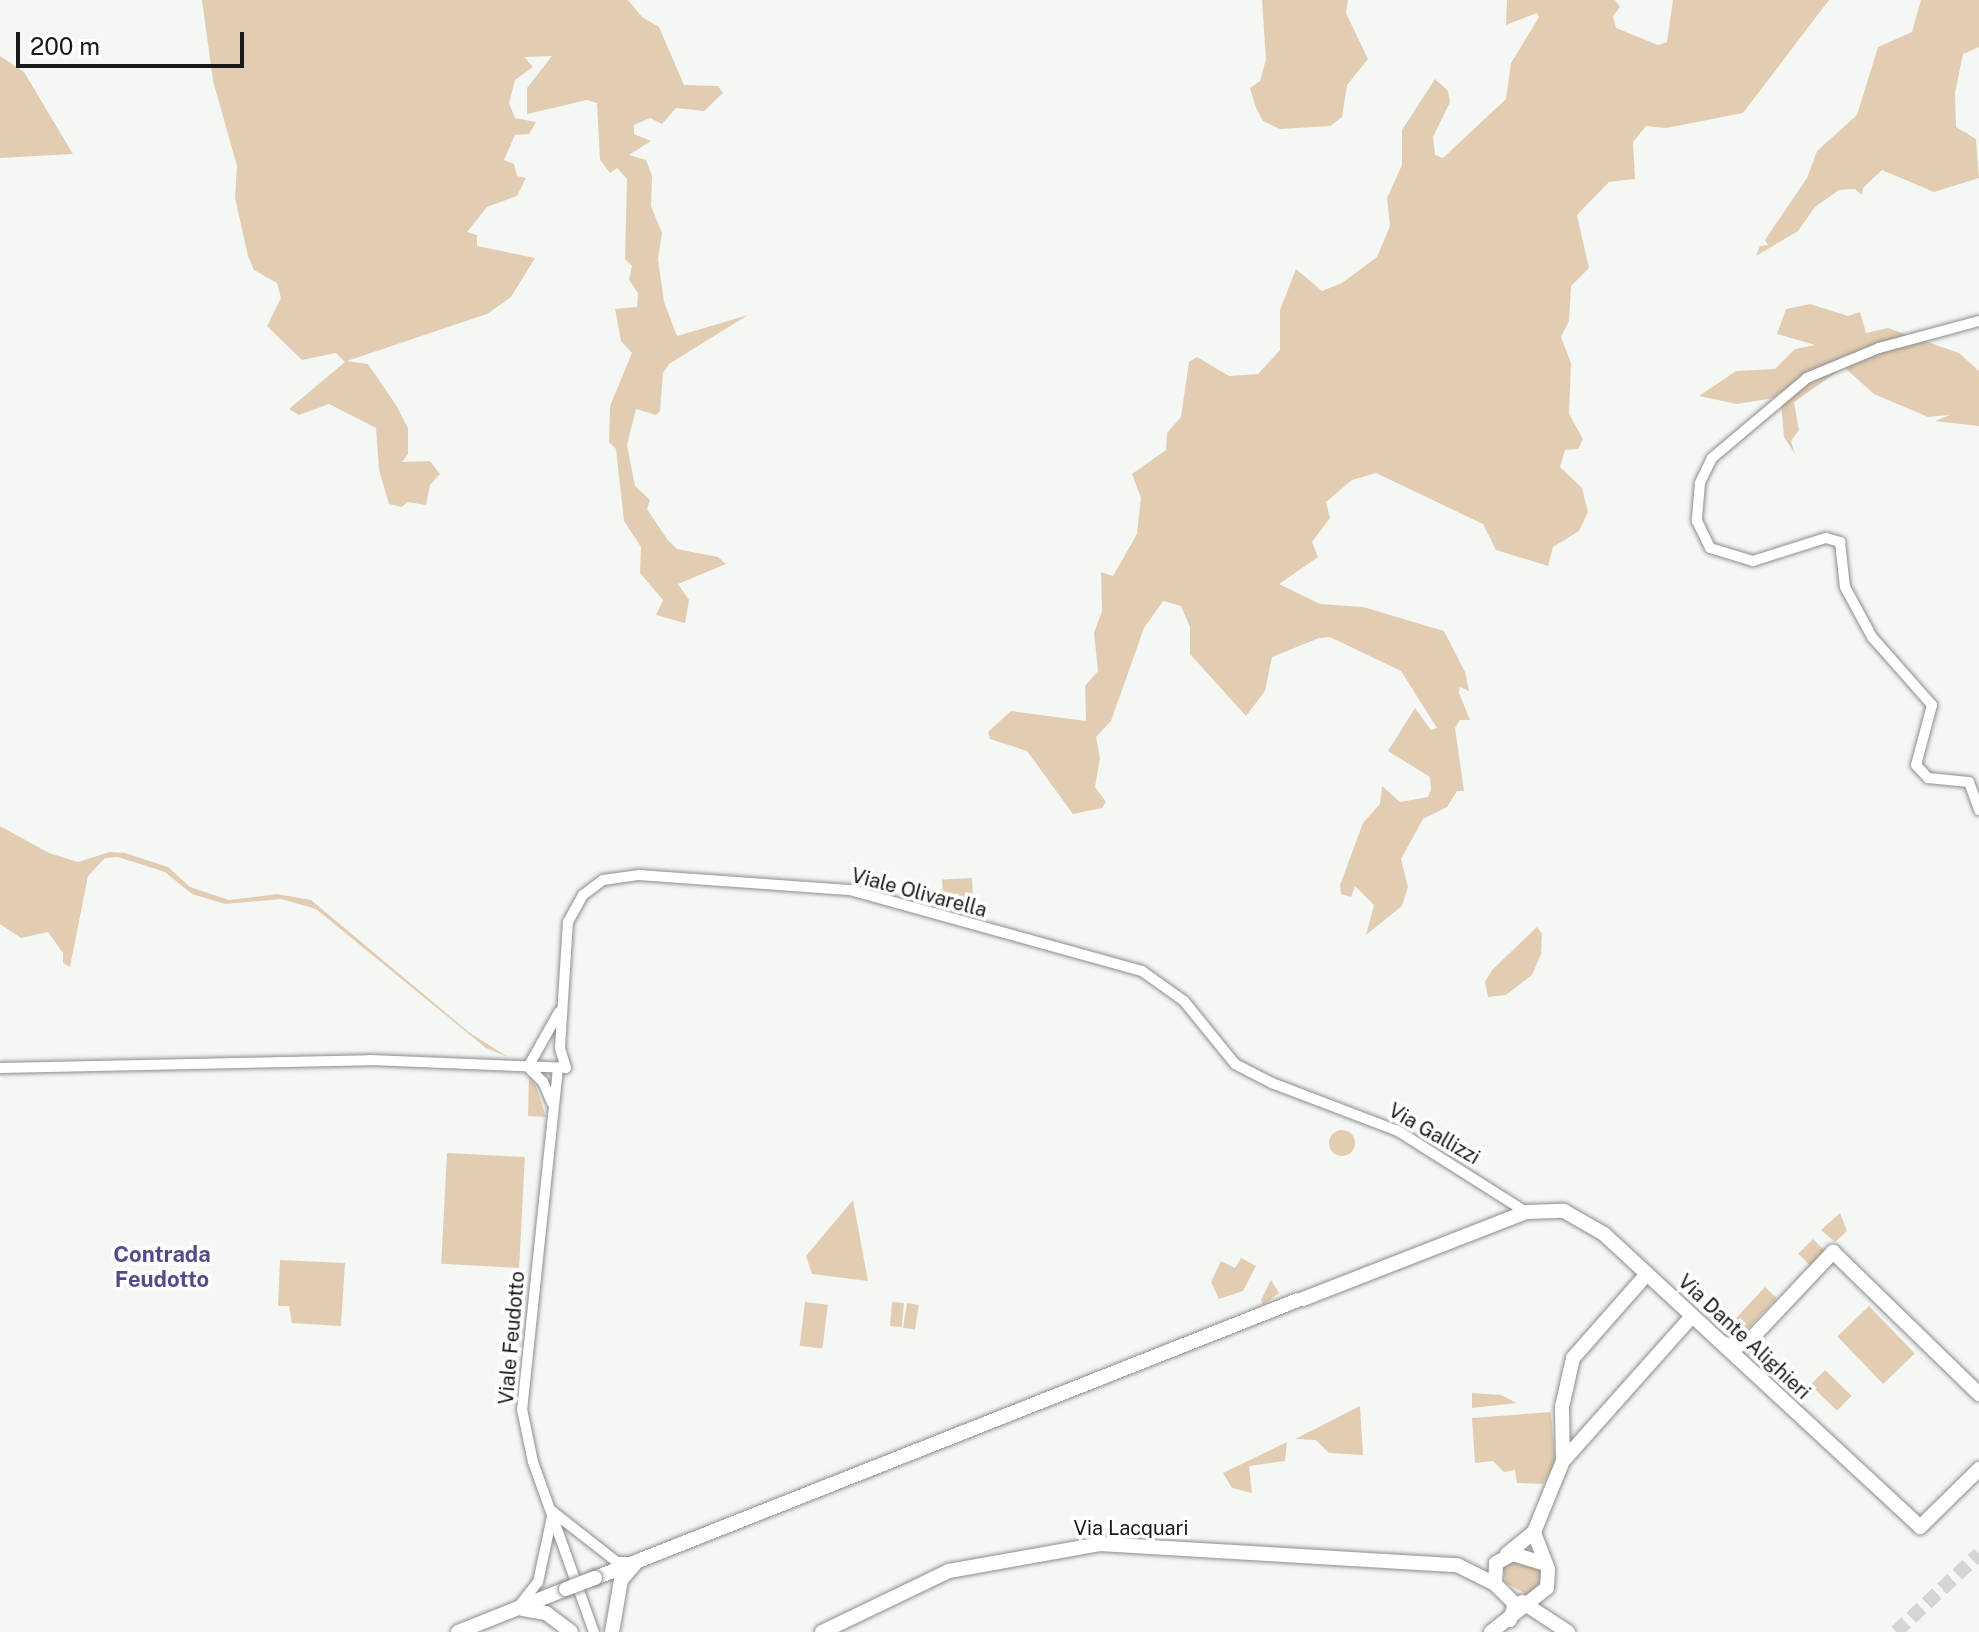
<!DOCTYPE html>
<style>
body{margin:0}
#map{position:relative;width:1979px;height:1632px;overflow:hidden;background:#f5f7f4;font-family:"Public Sans",sans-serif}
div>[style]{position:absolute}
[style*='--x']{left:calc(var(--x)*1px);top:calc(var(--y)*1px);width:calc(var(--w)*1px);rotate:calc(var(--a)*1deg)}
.green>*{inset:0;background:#e3cdb2;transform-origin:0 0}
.round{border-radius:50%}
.major-tunnel>*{height:14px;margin-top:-7px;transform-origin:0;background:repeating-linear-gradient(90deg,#d4d6d3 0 14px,transparent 0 21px)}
.roads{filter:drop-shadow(0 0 2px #8c8e8b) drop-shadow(0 0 2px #8c8e8b)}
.minor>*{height:10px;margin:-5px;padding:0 5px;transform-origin:5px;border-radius:5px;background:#fff}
.major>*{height:14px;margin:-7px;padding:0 7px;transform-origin:7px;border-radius:7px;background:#fff}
.bridges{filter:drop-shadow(0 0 2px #8c8e8b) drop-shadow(0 0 2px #8c8e8b)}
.major-bridge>*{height:14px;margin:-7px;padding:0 7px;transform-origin:7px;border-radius:7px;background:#fff}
span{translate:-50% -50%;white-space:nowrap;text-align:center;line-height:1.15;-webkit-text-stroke:7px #fff;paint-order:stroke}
.street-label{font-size:20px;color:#181918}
.neighbourhood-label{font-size:22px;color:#534c8a;font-weight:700}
.scale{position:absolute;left:16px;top:32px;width:228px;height:36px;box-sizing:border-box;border:4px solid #181918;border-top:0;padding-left:10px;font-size:24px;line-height:28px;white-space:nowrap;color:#181918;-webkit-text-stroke:6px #fff;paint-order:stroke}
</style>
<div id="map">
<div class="green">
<div style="clip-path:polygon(202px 0,628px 0,642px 17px,659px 27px,684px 85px,718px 86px,723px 93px,704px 111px,676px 108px,662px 124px,650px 118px,634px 125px,634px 134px,651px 141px,629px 155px,646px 160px,652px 176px,651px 206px,662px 233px,658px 259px,664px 302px,677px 336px,748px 315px,669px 364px,663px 373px,660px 411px,656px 415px,636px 409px,627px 445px,635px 486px,650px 500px,647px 509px,667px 539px,677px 549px,718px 557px,726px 564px,678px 584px,689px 600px,685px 623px,656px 615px,663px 600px,640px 573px,641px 547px,624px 521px,616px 449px,609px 442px,610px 406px,632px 353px,621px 341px,615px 309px,637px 307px,638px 293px,629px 280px,632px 266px,625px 259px,627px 179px,617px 168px,610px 173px,600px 160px,597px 103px,587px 100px,527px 114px,527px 88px,552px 56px,524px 57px,533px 67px,515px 80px,509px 103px,515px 118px,536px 122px,529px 134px,515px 135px,504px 160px,514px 164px,517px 176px,526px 178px,517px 196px,487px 207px,467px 232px,477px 235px,477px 246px,535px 258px,511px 297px,487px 314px,347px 361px,368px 364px,396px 405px,408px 428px,408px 454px,402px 462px,430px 461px,440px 474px,430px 485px,426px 505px,407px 502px,402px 507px,389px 504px,379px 470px,376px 428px,329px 404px,299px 415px,289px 409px,345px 362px,336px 353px,302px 360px,267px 326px,281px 298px,277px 283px,254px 270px,248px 256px,235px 198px,237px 166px,213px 81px)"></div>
<div style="clip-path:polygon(1262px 0,1348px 0,1346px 13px,1368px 59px,1347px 85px,1342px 117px,1330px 126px,1280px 129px,1263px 121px,1256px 108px,1250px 88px,1260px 81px,1266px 59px)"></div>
<div style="clip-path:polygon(1507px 0,1615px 0,1620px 7px,1613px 16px,1616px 28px,1658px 45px,1667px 42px,1673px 0,1829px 0,1743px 113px,1666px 128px,1646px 126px,1633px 142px,1635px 179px,1609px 182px,1577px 215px,1589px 268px,1571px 286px,1569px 321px,1561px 337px,1571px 363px,1569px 414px,1583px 439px,1578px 449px,1565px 450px,1560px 467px,1582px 488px,1588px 512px,1579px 531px,1553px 547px,1548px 566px,1496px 550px,1483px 524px,1376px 473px,1352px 480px,1326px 502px,1330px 518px,1312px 542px,1318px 557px,1279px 584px,1320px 604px,1363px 607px,1444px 631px,1465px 672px,1469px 691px,1460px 687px,1459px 693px,1470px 720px,1460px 720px,1455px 728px,1464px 791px,1457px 791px,1447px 807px,1423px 819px,1401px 859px,1408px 887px,1402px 906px,1366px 935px,1374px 905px,1355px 886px,1351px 897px,1341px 894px,1340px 885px,1363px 823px,1380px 804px,1382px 786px,1400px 802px,1428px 797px,1431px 790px,1430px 777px,1388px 751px,1415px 708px,1431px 730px,1437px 728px,1401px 671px,1330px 637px,1319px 638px,1272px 657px,1265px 691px,1246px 716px,1190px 654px,1190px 627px,1181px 606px,1163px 601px,1144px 628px,1111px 721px,1096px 737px,1100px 758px,1095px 787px,1106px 802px,1102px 808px,1073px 814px,1027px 751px,990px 739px,988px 732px,1011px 711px,1086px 721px,1085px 686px,1098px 671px,1094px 633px,1102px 611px,1101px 572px,1113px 576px,1137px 534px,1141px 498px,1132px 474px,1166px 450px,1167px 433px,1181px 417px,1189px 362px,1197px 357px,1229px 376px,1258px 374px,1280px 350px,1280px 310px,1296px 269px,1322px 291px,1342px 283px,1377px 257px,1390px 226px,1387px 198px,1402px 165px,1402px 130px,1435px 79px,1448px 91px,1450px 102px,1433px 137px,1435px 155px,1443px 158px,1506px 99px,1511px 63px,1539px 17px,1537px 13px,1506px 25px)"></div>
<div style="clip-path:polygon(1921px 0,1979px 0,1979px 47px,1963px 54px,1955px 93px,1956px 127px,1976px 139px,1979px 178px,1934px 192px,1882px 170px,1863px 188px,1862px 195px,1855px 189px,1839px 190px,1815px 207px,1798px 231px,1756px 256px,1760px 246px,1768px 245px,1765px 240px,1807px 178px,1817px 151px,1857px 115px,1878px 47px,1912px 32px)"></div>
<div style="clip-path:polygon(0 56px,24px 72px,73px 154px,0 158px)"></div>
<div style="clip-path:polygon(1810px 304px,1848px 316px,1860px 312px,1866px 333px,1888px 328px,1959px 353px,1979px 371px,1979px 426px,1935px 421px,1950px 415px,1928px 417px,1874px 394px,1844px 367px,1794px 402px,1799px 430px,1791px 441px,1795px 454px,1784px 437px,1780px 392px,1774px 398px,1737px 404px,1699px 396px,1736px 371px,1775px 369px,1795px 349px,1815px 345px,1777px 334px,1786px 309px)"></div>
<div style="clip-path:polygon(0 826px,49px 853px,78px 862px,110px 852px,125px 853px,168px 867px,190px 887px,229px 900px,277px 894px,311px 900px,470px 1033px,508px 1057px,486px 1048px,316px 909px,281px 899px,225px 904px,192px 894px,165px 872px,118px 857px,105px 858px,88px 876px,70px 967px,63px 963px,63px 953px,48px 932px,21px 938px,0 924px)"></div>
<div style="left:972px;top:878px;width:18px;height:30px;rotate:87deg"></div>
<div style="clip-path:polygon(1537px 927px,1542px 934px,1541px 954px,1532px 975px,1506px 995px,1488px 997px,1485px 982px,1492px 970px)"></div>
<div style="clip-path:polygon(529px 1077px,536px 1086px,546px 1117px,528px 1116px)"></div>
<div class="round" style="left:1329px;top:1130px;width:26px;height:26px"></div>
<div style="left:447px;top:1153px;width:78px;height:111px;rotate:3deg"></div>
<div style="clip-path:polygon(853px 1200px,868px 1281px,812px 1274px,806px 1256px)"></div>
<div style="clip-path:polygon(1840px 1213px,1847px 1231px,1835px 1242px,1821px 1230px)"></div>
<div style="left:1813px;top:1239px;width:17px;height:21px;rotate:45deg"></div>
<div style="clip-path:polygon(1241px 1258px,1256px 1266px,1243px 1291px,1219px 1299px,1211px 1282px,1221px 1261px,1235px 1268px)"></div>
<div style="clip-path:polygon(280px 1260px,345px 1263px,341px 1326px,292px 1323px,289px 1306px,278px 1306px)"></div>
<div style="clip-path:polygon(1271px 1280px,1279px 1293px,1263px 1305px,1261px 1300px)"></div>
<div style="left:1765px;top:1287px;width:16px;height:56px;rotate:43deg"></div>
<div style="left:805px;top:1302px;width:23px;height:44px;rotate:7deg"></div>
<div style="left:892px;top:1302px;width:12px;height:24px;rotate:5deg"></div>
<div style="left:907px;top:1303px;width:12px;height:25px;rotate:9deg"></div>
<div style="left:1869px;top:1306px;width:66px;height:44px;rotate:46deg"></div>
<div style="left:1825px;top:1370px;width:37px;height:21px;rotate:44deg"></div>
<div style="clip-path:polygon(1472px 1393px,1501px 1395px,1517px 1403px,1472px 1408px)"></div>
<div style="clip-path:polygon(1360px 1406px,1363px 1455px,1329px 1453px,1316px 1440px,1295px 1439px)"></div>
<div style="clip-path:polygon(1551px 1412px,1555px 1462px,1543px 1484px,1517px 1483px,1515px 1470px,1504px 1472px,1493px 1461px,1475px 1463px,1472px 1418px)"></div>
<div style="clip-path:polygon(1287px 1442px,1285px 1461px,1249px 1466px,1252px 1493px,1232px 1488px,1223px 1473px)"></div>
<div style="clip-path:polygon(1511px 1559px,1541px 1567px,1546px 1579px,1530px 1596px,1506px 1583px,1503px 1569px)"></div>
</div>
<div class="major-tunnel">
<div style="--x:1896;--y:1632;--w:114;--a:-43.2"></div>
</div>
<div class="roads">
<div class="minor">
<div style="--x:1979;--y:321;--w:104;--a:164.9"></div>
<div style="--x:1879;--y:348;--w:78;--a:157.4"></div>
<div style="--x:1807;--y:378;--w:124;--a:139.9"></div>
<div style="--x:1712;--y:458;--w:28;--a:116"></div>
<div style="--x:1700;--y:483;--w:38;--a:95"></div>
<div style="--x:1697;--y:521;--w:30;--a:64"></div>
<div style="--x:1710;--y:548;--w:45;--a:16.8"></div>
<div style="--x:1753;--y:561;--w:77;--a:-17.5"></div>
<div style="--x:1826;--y:538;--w:15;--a:16"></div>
<div style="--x:1840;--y:542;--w:45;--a:83.7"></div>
<div style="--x:1845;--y:587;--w:57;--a:61.6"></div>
<div style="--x:1872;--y:637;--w:91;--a:48.6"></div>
<div style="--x:1932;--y:705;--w:62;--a:104.9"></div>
<div style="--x:1916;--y:765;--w:18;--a:47"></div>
<div style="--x:1928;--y:778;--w:41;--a:5.6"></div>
<div style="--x:1969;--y:782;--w:30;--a:70"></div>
<div style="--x:0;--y:1068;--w:370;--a:-1.2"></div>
<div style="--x:370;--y:1060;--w:196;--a:2.3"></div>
<div style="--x:566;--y:1068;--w:21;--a:-107"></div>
<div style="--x:560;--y:1048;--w:126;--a:-86.4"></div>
<div style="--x:568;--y:922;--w:31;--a:-61"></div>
<div style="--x:583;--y:895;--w:25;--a:-37"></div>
<div style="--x:603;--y:880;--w:37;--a:-8"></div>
<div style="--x:640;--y:875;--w:211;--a:4.1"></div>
<div style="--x:850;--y:890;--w:303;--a:15.5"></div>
<div style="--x:1142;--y:971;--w:52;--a:35.5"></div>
<div style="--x:1184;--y:1001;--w:81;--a:51"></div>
<div style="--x:1235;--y:1064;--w:42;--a:27.2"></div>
<div style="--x:1272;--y:1083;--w:135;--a:20.9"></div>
<div style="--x:1398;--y:1131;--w:151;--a:32.3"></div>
<div style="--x:558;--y:1068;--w:343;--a:96"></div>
<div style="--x:522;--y:1409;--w:54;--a:78.3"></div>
<div style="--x:533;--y:1462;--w:181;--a:70.3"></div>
<div style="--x:552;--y:1103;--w:23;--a:-113"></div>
<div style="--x:543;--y:1082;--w:21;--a:-135"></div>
<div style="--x:528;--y:1067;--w:63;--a:-60.6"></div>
<div style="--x:519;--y:1606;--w:31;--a:-52"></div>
<div style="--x:538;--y:1582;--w:72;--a:-77.9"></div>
<div style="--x:553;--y:1512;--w:81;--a:38"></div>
<div style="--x:617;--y:1562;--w:11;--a:0"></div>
</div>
<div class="major">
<div style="--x:1303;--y:1299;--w:239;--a:-21.3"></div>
<div style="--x:1526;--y:1212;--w:38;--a:-2"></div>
<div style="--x:1564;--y:1211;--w:46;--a:29.9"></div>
<div style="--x:1604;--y:1234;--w:431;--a:42.8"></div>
<div style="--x:1920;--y:1527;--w:83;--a:-44.5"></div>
<div style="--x:1722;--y:1343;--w:15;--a:16"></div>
<div style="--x:1736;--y:1347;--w:17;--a:-28"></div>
<div style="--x:1751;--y:1339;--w:120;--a:-46.7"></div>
<div style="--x:1833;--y:1252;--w:204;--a:44.2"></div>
<div style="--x:1563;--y:1461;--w:54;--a:-91.1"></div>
<div style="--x:1562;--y:1407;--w:50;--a:-77.3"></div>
<div style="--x:1573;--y:1358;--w:112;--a:-48.6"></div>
<div style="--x:1507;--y:1554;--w:35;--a:-39"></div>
<div style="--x:1534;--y:1532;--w:77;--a:-67.8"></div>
<div style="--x:1563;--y:1461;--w:194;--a:-48.3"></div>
<div style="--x:595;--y:1578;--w:756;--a:-21.58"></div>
<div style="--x:1522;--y:1602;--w:55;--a:33.1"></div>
<div style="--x:523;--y:1609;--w:23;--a:10"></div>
<div style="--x:546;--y:1613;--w:31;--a:37"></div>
<div style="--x:1510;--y:1620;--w:17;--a:-73"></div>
<div style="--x:1515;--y:1604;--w:28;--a:-135"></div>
<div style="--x:1495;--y:1584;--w:21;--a:-87"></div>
<div style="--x:1496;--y:1563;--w:19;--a:-28"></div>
<div style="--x:1513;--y:1554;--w:34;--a:17"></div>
<div style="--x:458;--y:1632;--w:116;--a:-21.7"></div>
<div style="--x:612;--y:1632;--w:53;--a:-80.2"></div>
<div style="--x:621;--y:1580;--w:20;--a:-49"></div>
<div style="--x:822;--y:1632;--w:141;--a:-25.7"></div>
<div style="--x:949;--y:1571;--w:153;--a:-10.1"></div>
<div style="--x:1100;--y:1544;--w:358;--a:3.4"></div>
<div style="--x:1457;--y:1565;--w:42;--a:26.6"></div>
<div style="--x:1491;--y:1632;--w:71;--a:-38.2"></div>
<div style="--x:1547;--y:1588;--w:19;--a:-87"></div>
<div style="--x:1548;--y:1569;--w:40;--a:-111"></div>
</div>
</div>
<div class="bridges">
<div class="major-bridge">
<div style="--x:566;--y:1589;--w:31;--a:-21"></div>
</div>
</div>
<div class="street-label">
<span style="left:919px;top:893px;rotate:15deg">Viale Olivarella</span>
<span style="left:1434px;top:1134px;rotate:30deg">Via Gallizzi</span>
<span style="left:1744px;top:1337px;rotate:43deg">Via Dante Alighieri</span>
<span style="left:512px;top:1338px;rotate:-85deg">Viale Feudotto</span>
<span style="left:1131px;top:1528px">Via Lacquari</span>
</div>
<div class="neighbourhood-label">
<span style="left:162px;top:1267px">Contrada<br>Feudotto</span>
</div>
<div class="scale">200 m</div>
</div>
